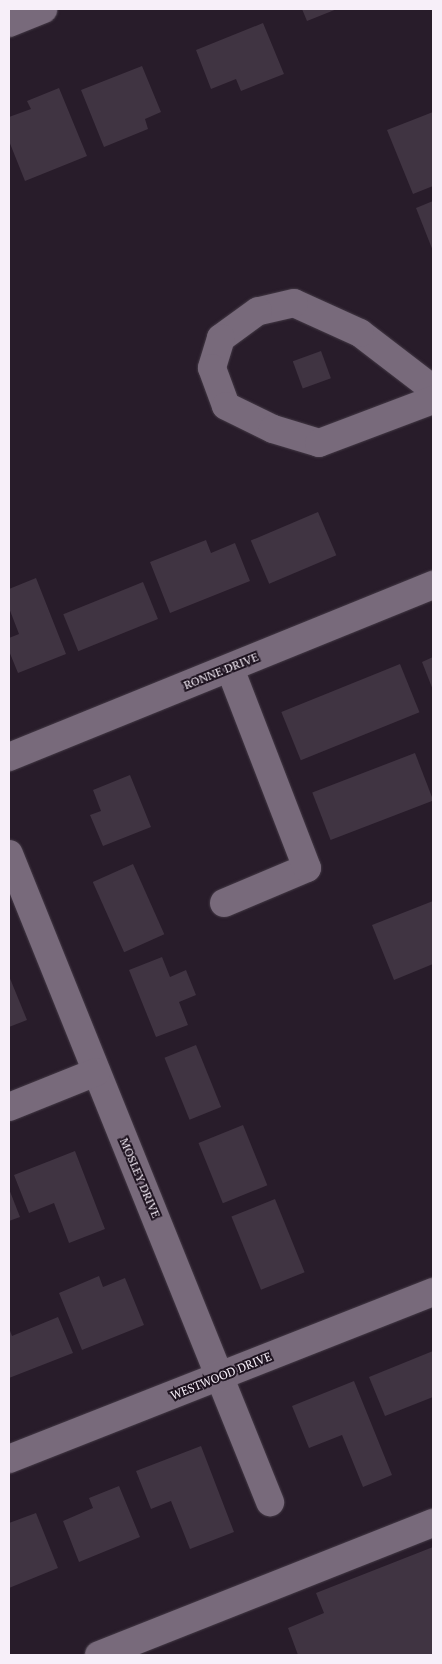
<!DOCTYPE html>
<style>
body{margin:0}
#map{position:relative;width:442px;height:1664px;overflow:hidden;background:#281c2a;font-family:"PT Serif",serif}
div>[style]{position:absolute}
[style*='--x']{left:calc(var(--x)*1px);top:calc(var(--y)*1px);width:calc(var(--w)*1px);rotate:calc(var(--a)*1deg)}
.building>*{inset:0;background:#403442;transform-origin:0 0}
.roads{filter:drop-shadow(0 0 1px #433945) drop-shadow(0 0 1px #433945)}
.minor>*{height:28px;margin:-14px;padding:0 14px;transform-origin:14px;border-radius:14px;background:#786a7b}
span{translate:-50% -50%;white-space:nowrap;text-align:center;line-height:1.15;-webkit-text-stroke:4px #1e1320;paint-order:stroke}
.street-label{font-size:12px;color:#f7eff9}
.frame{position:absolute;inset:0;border:10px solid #f7eff9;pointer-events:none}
</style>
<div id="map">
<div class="building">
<div style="clip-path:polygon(302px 9px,337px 9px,307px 21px)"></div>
<div style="clip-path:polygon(263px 23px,284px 74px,241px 91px,236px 79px,211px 89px,196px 50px)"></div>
<div style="clip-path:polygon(142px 66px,161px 112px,145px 119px,148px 129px,104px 147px,81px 90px)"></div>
<div style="clip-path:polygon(59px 88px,87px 156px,25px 181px,9px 141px,9px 117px,31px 109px,27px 101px)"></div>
<div style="clip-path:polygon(433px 112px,433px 186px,413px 194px,387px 130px)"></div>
<div style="clip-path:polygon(433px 201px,433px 251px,416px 208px)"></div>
<div style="left:321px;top:351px;width:29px;height:30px;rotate:70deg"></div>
<div style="left:318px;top:512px;width:47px;height:73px;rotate:67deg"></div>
<div style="clip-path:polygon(206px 540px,211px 553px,235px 543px,250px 581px,170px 613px,150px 562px)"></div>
<div style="clip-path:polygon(36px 578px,66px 654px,18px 673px,9px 651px,9px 638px,19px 634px,9px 608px,9px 589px)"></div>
<div style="left:143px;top:582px;width:40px;height:86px;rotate:68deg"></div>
<div style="clip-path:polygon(433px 657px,433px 690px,422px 662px)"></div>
<div style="left:400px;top:664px;width:52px;height:128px;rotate:68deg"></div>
<div style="left:415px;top:753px;width:51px;height:110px;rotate:69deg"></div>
<div style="clip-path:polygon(130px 775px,151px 827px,103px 846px,90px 815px,101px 811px,93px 790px)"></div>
<div style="left:133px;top:864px;width:77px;height:44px;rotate:66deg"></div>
<div style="clip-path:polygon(433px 901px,433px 964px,394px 980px,372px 925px)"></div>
<div style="clip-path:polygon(162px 957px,170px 977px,186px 970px,196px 995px,179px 1002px,188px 1025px,156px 1037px,129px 970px)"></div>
<div style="clip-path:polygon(9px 976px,27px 1020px,9px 1027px)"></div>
<div style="left:196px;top:1045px;width:67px;height:34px;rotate:68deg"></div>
<div style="left:243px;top:1125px;width:65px;height:48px;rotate:68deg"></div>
<div style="clip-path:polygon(75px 1151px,105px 1229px,69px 1243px,54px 1203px,29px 1213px,14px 1175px)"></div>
<div style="clip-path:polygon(9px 1189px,20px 1217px,9px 1221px)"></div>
<div style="left:275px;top:1199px;width:79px;height:47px;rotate:68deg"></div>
<div style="clip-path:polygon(99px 1276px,103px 1287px,125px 1278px,144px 1325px,82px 1350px,59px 1293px)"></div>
<div style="clip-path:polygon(58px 1317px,73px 1353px,9px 1378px,9px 1328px,12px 1336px)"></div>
<div style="clip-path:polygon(433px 1351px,433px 1397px,385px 1416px,369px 1377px)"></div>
<div style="clip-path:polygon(354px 1381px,392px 1475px,363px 1487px,342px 1435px,309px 1448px,292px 1406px)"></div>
<div style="clip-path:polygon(201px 1446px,234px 1532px,190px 1549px,171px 1501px,151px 1509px,136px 1471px)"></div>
<div style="clip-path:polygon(119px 1486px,140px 1537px,79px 1562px,63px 1521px,93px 1508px,89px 1498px)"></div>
<div style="clip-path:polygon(36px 1513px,58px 1568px,9px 1588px,9px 1523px)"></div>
<div style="clip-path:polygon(433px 1547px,433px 1655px,298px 1655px,288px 1628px,324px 1613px,316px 1593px)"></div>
</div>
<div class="roads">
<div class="minor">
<div style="--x:9;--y:23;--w:37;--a:-22"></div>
<div style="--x:433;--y:389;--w:92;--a:-142.5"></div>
<div style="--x:360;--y:333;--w:72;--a:-155.6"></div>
<div style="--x:294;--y:303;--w:37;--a:167"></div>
<div style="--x:258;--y:311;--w:46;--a:143.9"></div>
<div style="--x:221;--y:338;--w:31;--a:107"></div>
<div style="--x:212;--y:368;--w:40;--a:69.8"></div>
<div style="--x:226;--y:406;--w:52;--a:26.1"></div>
<div style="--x:273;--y:429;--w:48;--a:16.9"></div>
<div style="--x:319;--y:443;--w:122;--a:-20.7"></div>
<div style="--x:9;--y:757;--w:458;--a:-22.1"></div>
<div style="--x:9;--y:854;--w:699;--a:68.06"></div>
<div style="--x:224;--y:903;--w:90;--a:-22.9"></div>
<div style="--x:307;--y:868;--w:214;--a:-111.1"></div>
<div style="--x:9;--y:1107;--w:94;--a:-21.9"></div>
<div style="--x:9;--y:1459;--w:456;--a:-21.5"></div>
<div style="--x:99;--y:1655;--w:359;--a:-21.6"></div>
</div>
</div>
<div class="street-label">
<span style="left:221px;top:671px;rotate:-22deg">RONNE DRIVE</span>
<span style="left:140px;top:1178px;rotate:67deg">MOSLEY DRIVE</span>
<span style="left:221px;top:1376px;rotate:-22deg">WESTWOOD DRIVE</span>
</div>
<div class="frame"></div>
</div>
